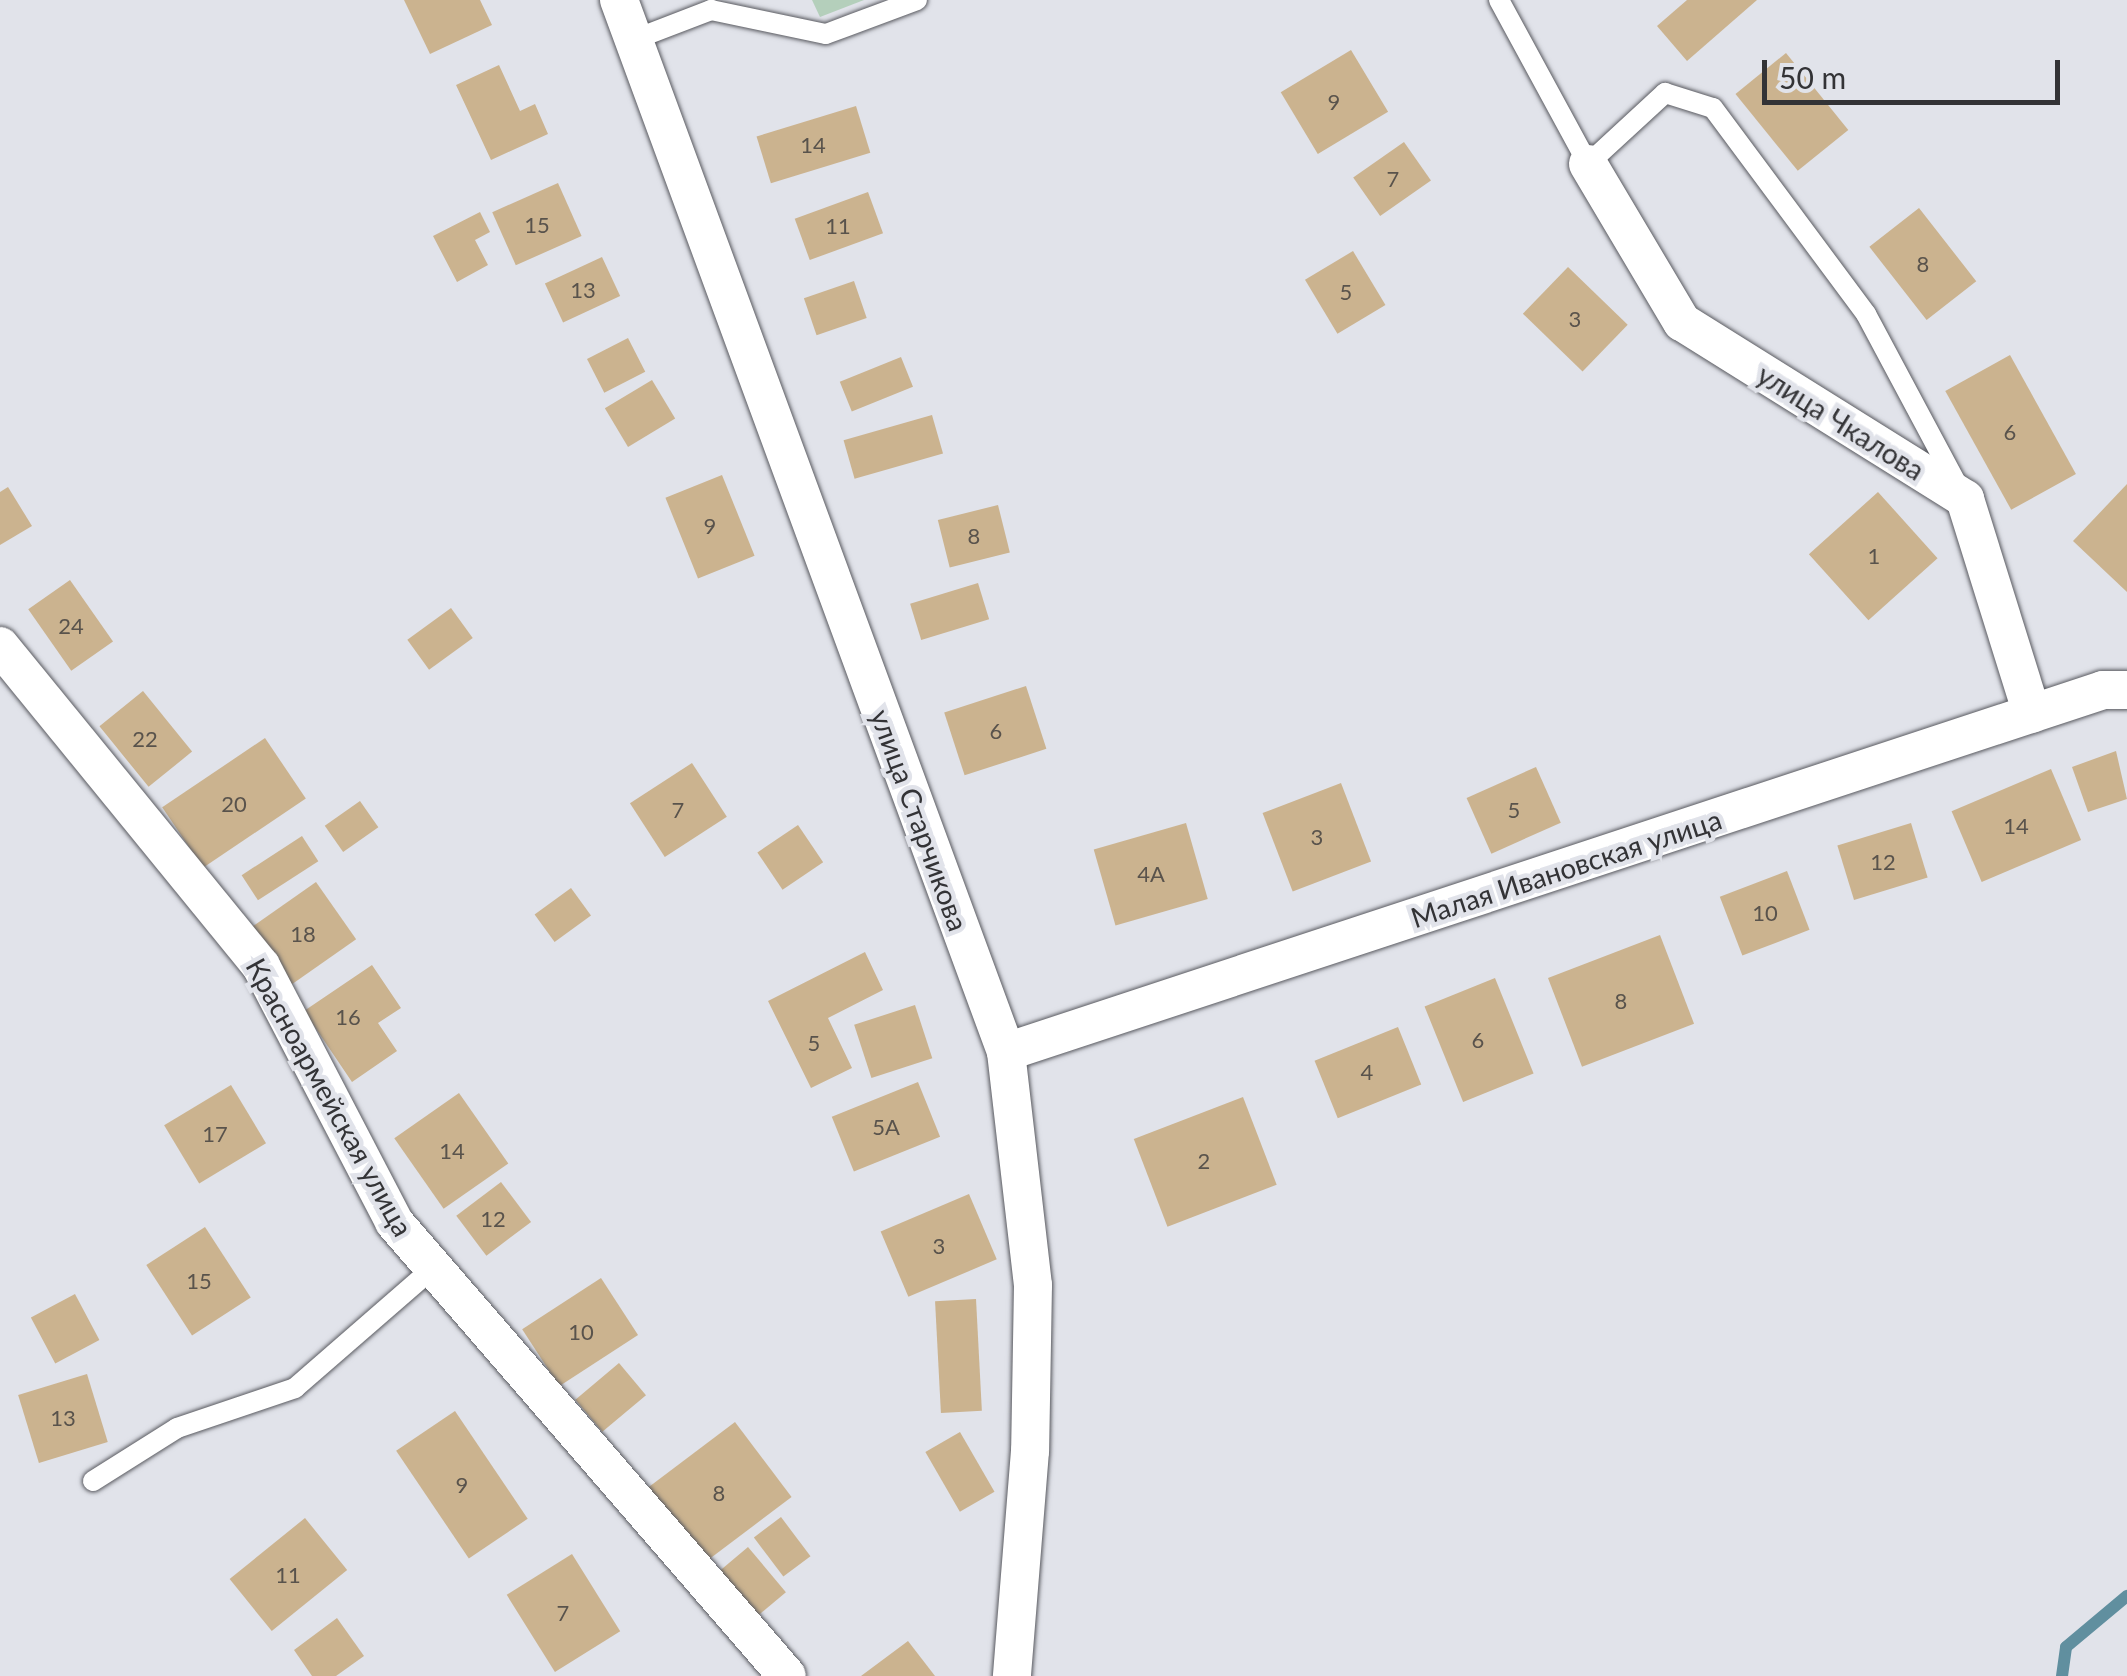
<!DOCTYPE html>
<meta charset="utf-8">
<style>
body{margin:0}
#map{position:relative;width:2127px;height:1676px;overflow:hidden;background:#e1e3ea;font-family:Lato,sans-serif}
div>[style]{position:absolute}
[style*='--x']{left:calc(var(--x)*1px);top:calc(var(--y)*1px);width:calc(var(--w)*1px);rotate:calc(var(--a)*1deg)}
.green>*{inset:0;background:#b4cfbb}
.stream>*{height:12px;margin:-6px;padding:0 6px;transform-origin:6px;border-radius:6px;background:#608f9f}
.building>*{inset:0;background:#cbb38f;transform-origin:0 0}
.roads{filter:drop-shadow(0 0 2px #595a60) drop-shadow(0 0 2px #595a60)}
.service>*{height:20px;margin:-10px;padding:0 10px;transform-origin:10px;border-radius:10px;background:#fff}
.minor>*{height:38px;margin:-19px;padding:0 19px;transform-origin:19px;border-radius:19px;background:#fff}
span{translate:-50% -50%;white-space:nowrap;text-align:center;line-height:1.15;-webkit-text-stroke:9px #e1e3ea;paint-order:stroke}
.number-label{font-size:22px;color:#59534c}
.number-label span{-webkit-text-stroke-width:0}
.street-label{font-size:28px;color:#333336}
.scale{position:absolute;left:1762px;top:60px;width:298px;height:45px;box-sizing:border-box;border:5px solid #333336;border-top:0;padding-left:12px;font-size:30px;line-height:35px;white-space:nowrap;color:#333336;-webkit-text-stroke:8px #e1e3ea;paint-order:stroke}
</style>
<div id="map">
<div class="green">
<div style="clip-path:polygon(812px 0,864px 0,820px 17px)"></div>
</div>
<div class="stream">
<div style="--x:2062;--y:1676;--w:29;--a:-82"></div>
<div style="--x:2066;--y:1647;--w:80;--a:-39.9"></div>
</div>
<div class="building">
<div style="clip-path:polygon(404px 0,480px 0,492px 25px,430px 54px)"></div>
<div style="clip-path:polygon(1687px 0,1757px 0,1687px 61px,1657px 26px)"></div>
<div style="left:1351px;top:50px;width:72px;height:82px;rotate:59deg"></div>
<div style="left:1786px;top:53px;width:99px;height:65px;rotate:51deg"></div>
<div style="clip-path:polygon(499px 65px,520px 111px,535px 104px,548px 134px,491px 160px,456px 85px)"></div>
<div style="left:856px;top:106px;width:49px;height:104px;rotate:73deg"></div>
<div style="left:1404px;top:142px;width:47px;height:62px;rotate:55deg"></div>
<div style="left:558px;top:183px;width:58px;height:72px;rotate:66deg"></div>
<div style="left:868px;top:192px;width:44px;height:78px;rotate:70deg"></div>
<div style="left:1919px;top:208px;width:93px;height:63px;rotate:52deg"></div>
<div style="clip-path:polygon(480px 212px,490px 232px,475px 240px,488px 265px,457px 282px,433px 236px)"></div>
<div style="left:1353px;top:251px;width:63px;height:56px;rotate:59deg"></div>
<div style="left:602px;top:257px;width:43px;height:63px;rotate:65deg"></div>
<div style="left:1568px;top:267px;width:83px;height:65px;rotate:44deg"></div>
<div style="left:854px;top:281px;width:39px;height:53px;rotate:71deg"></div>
<div style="left:628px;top:338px;width:38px;height:46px;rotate:63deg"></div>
<div style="left:2010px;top:355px;width:136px;height:74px;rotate:61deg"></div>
<div style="left:901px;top:357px;width:32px;height:66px;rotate:68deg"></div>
<div style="left:652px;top:380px;width:45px;height:55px;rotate:59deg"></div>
<div style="left:932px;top:415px;width:40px;height:92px;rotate:74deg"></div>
<div style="left:722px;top:475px;width:87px;height:61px;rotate:68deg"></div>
<div style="clip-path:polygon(2127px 484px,2127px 592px,2073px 541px)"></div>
<div style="clip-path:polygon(8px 487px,32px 526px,0 545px,0 492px)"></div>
<div style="left:1878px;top:492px;width:89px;height:93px;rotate:48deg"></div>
<div style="left:998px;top:505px;width:49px;height:62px;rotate:76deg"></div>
<div style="left:70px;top:580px;width:75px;height:51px;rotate:55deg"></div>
<div style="left:978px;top:583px;width:38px;height:71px;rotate:73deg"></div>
<div style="left:451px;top:608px;width:37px;height:54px;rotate:54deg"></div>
<div style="left:1026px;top:686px;width:66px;height:86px;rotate:72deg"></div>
<div style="left:143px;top:691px;width:78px;height:56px;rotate:51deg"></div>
<div style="left:265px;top:738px;width:73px;height:124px;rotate:56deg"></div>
<div style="clip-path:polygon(2116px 751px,2127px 799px,2088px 812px,2072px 767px)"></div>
<div style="left:692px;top:763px;width:64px;height:74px;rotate:57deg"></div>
<div style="left:1536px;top:767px;width:61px;height:76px;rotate:66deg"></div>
<div style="left:2051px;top:769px;width:77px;height:108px;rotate:67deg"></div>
<div style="left:1341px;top:783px;width:84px;height:84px;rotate:69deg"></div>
<div style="left:360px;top:801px;width:32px;height:43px;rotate:55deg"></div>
<div style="left:1186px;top:823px;width:79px;height:96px;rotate:74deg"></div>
<div style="left:1911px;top:823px;width:57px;height:77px;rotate:73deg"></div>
<div style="left:798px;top:825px;width:45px;height:49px;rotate:56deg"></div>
<div style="left:302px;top:836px;width:30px;height:72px;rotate:57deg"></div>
<div style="left:1787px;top:871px;width:63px;height:72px;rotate:69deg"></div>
<div style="left:316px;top:882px;width:70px;height:81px;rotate:55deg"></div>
<div style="left:571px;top:888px;width:34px;height:45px;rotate:54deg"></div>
<div style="left:1660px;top:935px;width:95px;height:120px;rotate:69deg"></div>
<div style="clip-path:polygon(865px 952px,883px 990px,828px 1018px,852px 1068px,811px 1088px,768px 1001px)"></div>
<div style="clip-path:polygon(372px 965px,401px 1008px,378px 1023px,397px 1051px,352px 1082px,304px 1011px)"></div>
<div style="left:1495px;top:978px;width:103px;height:76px;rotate:68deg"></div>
<div style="left:915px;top:1005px;width:56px;height:64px;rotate:72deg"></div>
<div style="left:1398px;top:1027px;width:62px;height:90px;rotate:68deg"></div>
<div style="left:918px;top:1082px;width:59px;height:93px;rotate:68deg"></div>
<div style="left:231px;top:1085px;width:68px;height:78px;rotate:59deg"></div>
<div style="left:459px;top:1093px;width:86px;height:79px;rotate:55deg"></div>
<div style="left:1243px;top:1097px;width:94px;height:117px;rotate:69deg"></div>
<div style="left:501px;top:1182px;width:50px;height:56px;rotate:53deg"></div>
<div style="left:969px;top:1194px;width:71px;height:96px;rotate:67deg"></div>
<div style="left:205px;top:1227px;width:84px;height:70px;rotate:57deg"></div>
<div style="left:601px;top:1278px;width:68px;height:94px;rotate:57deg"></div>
<div style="left:75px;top:1294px;width:52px;height:50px;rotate:62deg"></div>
<div style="left:976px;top:1299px;width:112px;height:41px;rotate:87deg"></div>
<div style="left:619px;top:1363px;width:42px;height:57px;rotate:50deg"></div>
<div style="left:87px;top:1374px;width:71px;height:72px;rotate:73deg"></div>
<div style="left:455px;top:1411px;width:130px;height:71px;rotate:56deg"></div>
<div style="left:735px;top:1422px;width:94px;height:110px;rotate:53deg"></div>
<div style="left:960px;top:1432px;width:69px;height:40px;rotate:60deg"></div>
<div style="left:781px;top:1517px;width:49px;height:34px;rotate:53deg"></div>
<div style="left:305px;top:1518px;width:67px;height:97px;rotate:51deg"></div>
<div style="left:748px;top:1547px;width:59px;height:43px;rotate:50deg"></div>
<div style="left:572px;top:1554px;width:91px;height:77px;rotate:58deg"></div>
<div style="clip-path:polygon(337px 1618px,364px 1656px,336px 1676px,312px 1676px,294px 1650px)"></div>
<div style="clip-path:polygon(908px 1641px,935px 1676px,861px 1676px)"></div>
</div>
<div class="roads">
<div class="service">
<div style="--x:1499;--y:0;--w:187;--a:61.5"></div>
<div style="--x:1588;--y:164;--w:105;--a:-42.7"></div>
<div style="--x:1665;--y:93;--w:50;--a:17.4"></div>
<div style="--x:1713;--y:108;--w:257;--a:53.4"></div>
<div style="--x:1866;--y:314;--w:195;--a:61.9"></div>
<div style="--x:633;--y:40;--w:84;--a:-21"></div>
<div style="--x:711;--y:10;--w:117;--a:11.8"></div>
<div style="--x:826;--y:34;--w:97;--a:-20.5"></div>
<div style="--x:93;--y:1481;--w:99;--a:-32.2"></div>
<div style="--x:177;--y:1428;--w:125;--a:-18.7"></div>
<div style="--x:295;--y:1388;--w:183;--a:-41"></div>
</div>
<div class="minor">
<div style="--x:619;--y:0;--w:1121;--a:69.8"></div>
<div style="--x:1006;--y:1052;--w:235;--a:83.4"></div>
<div style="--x:1033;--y:1285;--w:166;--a:91"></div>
<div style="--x:1030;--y:1451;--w:226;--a:94.6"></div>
<div style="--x:1588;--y:164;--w:184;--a:59.3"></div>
<div style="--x:1682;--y:322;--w:334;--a:32"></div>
<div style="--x:1965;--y:499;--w:225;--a:72.7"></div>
<div style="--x:0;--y:646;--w:413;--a:50.8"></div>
<div style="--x:261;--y:966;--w:288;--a:62.5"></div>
<div style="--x:394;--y:1222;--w:600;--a:49.12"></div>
<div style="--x:1006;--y:1052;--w:1155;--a:-18.26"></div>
<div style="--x:2103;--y:690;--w:24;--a:0"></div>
</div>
</div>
<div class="number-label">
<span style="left:1334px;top:102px">9</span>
<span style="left:813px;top:145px">14</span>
<span style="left:1393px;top:179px">7</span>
<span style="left:537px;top:225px">15</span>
<span style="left:838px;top:226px">11</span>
<span style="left:1923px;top:264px">8</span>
<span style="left:583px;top:290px">13</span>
<span style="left:1346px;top:292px">5</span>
<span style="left:1575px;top:319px">3</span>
<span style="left:2010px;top:432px">6</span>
<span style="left:710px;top:526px">9</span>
<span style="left:974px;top:536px">8</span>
<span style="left:1874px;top:556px">1</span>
<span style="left:71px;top:626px">24</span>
<span style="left:996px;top:731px">6</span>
<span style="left:145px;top:739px">22</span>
<span style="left:234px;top:804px">20</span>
<span style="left:678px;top:810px">7</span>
<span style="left:1514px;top:810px">5</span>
<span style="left:2016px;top:826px">14</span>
<span style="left:1317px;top:837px">3</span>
<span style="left:1883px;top:862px">12</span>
<span style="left:1151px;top:874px">4А</span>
<span style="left:1765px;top:913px">10</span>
<span style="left:303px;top:934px">18</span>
<span style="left:1621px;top:1001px">8</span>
<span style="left:348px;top:1017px">16</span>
<span style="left:1478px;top:1040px">6</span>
<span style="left:814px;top:1043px">5</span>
<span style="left:1367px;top:1072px">4</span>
<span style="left:886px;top:1127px">5А</span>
<span style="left:215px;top:1134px">17</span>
<span style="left:452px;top:1151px">14</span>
<span style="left:1204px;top:1161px">2</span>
<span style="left:493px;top:1219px">12</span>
<span style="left:939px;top:1246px">3</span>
<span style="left:199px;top:1281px">15</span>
<span style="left:581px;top:1332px">10</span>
<span style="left:63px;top:1418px">13</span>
<span style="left:462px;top:1485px">9</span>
<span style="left:719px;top:1493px">8</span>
<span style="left:288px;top:1575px">11</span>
<span style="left:563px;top:1613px">7</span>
</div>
<div class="street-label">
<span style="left:1841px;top:422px;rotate:32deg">улица Чкалова</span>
<span style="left:920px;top:820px;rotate:70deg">улица Старчикова</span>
<span style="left:1566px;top:868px;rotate:-18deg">Малая Ивановская улица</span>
<span style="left:330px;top:1097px;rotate:61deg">Красноармейская улица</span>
</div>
<div class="scale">50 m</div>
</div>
